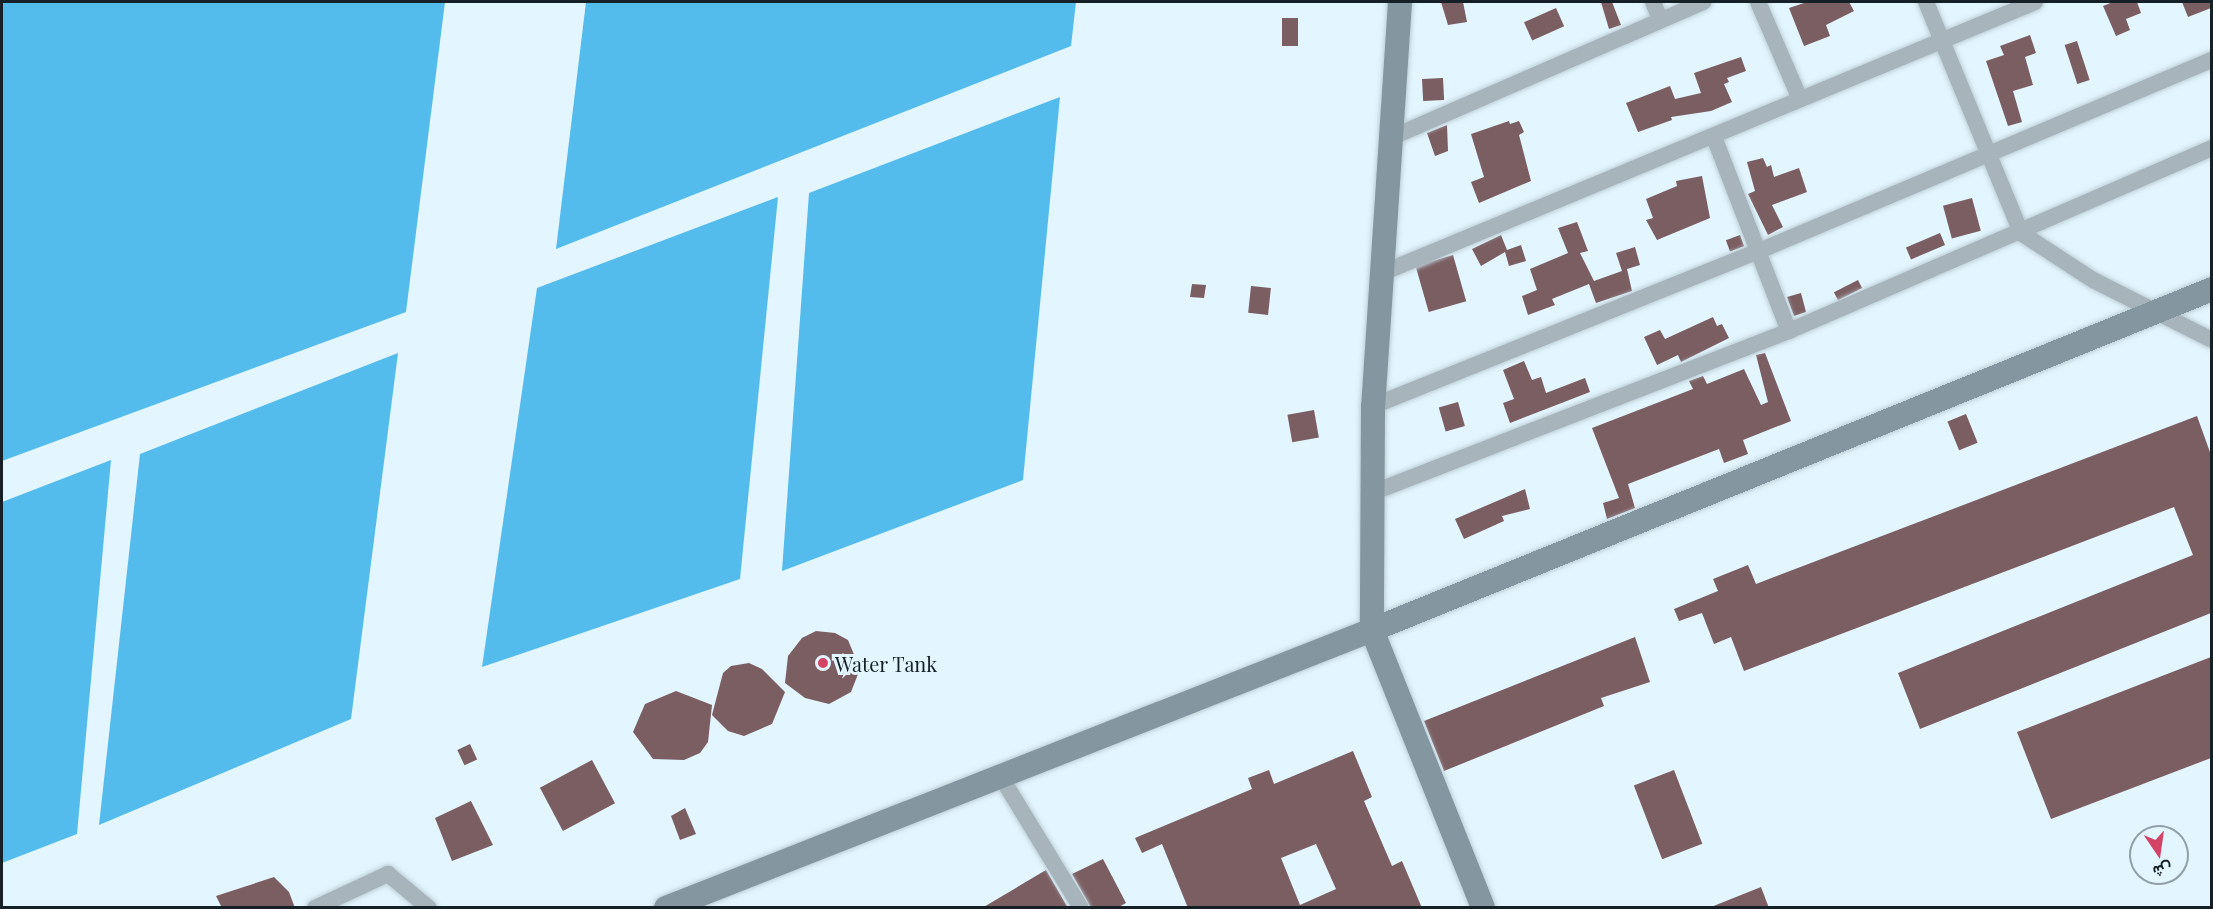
<!DOCTYPE html>
<meta charset="utf-8">
<style>
body{margin:0}
#map{position:relative;width:2213px;height:909px;overflow:hidden;background:#e3f5fe;font-family:"Playfair Display",Vazirmatn,serif}
div>[style]{position:absolute}
[style*='--x']{left:calc(var(--x)*1px);top:calc(var(--y)*1px);width:calc(var(--w)*1px);rotate:calc(var(--a)*1deg)}
.water>*{inset:0;background:#54bcec}
.building>*{inset:0;background:#7b5e62;transform-origin:0 0}
.roads{filter:drop-shadow(0 0 2px #becfd7) drop-shadow(0 0 2px #becfd7)}
.street>*{height:16px;margin:-8px;padding:0 8px;transform-origin:8px;border-radius:8px;background:#a8b4bb}
.secondary>*{height:24px;margin:-12px;padding:0 12px;transform-origin:12px;border-radius:12px;background:#8496a0}
.dots>*{width:16px;height:16px;translate:-50% -50%;box-sizing:border-box;border:3px solid #e3f5fe;border-radius:50%}
span{translate:-50% -50%;white-space:nowrap;text-align:center;line-height:1.15;-webkit-text-stroke:6px #e3f5fe;paint-order:stroke}
.poi-label{font-size:20px;color:#162127}
.left{translate:0 -50%;text-align:left}
.frame{position:absolute;inset:0;border:3px solid #162127;pointer-events:none}
.north{position:absolute;left:2129px;top:825px;width:60px;height:60px;box-sizing:border-box;background:#e3f5fe;border:2px solid #91a0a8;border-radius:50%;rotate:167deg;font-size:16px;font-weight:700;line-height:24px;text-align:center;color:#162127}
.north::after{content:'';display:block;margin:auto;width:21px;height:27px;background:#d24365;clip-path:polygon(50% 0,100% 100%,50% 72%,0 100%)}
</style>
<div id="map">
<div class="water">
<div style="clip-path:polygon(2px 2px,445px 2px,406px 312px,2px 461px)"></div>
<div style="clip-path:polygon(586px 2px,1076px 2px,1071px 46px,556px 249px)"></div>
<div style="clip-path:polygon(1060px 97px,1023px 480px,782px 571px,809px 193px)"></div>
<div style="clip-path:polygon(778px 197px,740px 579px,482px 667px,537px 288px)"></div>
<div style="clip-path:polygon(398px 353px,351px 719px,99px 825px,140px 454px)"></div>
<div style="clip-path:polygon(111px 460px,77px 834px,2px 863px,2px 502px)"></div>
</div>
<div class="building">
<div style="clip-path:polygon(1441px 2px,1463px 2px,1467px 22px,1448px 25px)"></div>
<div style="clip-path:polygon(1601px 2px,1612px 2px,1621px 25px,1609px 29px)"></div>
<div style="clip-path:polygon(1807px 2px,1849px 2px,1854px 11px,1826px 25px,1830px 36px,1804px 46px,1789px 8px)"></div>
<div style="clip-path:polygon(2113px 2px,2137px 2px,2141px 13px,2126px 19px,2130px 30px,2116px 36px,2103px 6px)"></div>
<div style="clip-path:polygon(2182px 2px,2211px 2px,2211px 8px,2188px 17px)"></div>
<div style="left:1556px;top:8px;width:20px;height:35px;rotate:66deg"></div>
<div style="left:1282px;top:18px;width:16px;height:28px"></div>
<div style="clip-path:polygon(2030px 35px,2036px 53px,2025px 57px,2033px 85px,2013px 91px,2022px 122px,2008px 126px,1986px 61px,2004px 55px,2000px 46px)"></div>
<div style="left:2077px;top:41px;width:41px;height:13px;rotate:72deg"></div>
<div style="clip-path:polygon(1741px 57px,1746px 71px,1727px 78px,1729px 82px,1724px 84px,1732px 102px,1711px 111px,1671px 117px,1672px 120px,1638px 132px,1626px 103px,1670px 86px,1675px 99px,1701px 93px,1694px 73px)"></div>
<div style="left:1443px;top:78px;width:22px;height:21px;rotate:87deg"></div>
<div style="clip-path:polygon(1509px 121px,1510px 124px,1519px 121px,1524px 132px,1519px 135px,1531px 181px,1479px 203px,1471px 182px,1484px 177px,1471px 134px)"></div>
<div style="clip-path:polygon(1447px 125px,1448px 151px,1435px 156px,1427px 133px)"></div>
<div style="clip-path:polygon(1763px 158px,1767px 167px,1771px 165px,1774px 177px,1799px 168px,1807px 192px,1772px 205px,1783px 227px,1768px 235px,1748px 194px,1755px 191px,1747px 162px)"></div>
<div style="clip-path:polygon(1702px 176px,1710px 218px,1657px 240px,1646px 220px,1653px 218px,1646px 199px,1677px 186px,1676px 181px)"></div>
<div style="left:1972px;top:198px;width:34px;height:30px;rotate:75deg"></div>
<div style="clip-path:polygon(1577px 222px,1588px 251px,1580px 253px,1594px 281px,1622px 271px,1616px 253px,1635px 247px,1640px 265px,1627px 269px,1632px 291px,1596px 303px,1589px 284px,1552px 299px,1555px 305px,1528px 315px,1522px 296px,1537px 290px,1530px 269px,1568px 253px,1558px 228px)"></div>
<div style="left:1940px;top:233px;width:13px;height:37px;rotate:67deg"></div>
<div style="clip-path:polygon(1501px 235px,1507px 250px,1521px 245px,1526px 261px,1509px 266px,1505px 252px,1481px 266px,1472px 249px)"></div>
<div style="left:1740px;top:235px;width:12px;height:15px;rotate:70deg"></div>
<div style="left:1453px;top:255px;width:48px;height:39px;rotate:74deg"></div>
<div style="left:1858px;top:280px;width:9px;height:27px;rotate:63deg"></div>
<div style="clip-path:polygon(1192px 284px,1206px 285px,1204px 298px,1190px 297px)"></div>
<div style="left:1251px;top:286px;width:20px;height:27px;rotate:6deg"></div>
<div style="clip-path:polygon(1801px 293px,1806px 312px,1794px 316px,1787px 297px)"></div>
<div style="clip-path:polygon(1713px 317px,1717px 326px,1722px 324px,1729px 338px,1681px 362px,1678px 355px,1657px 365px,1644px 337px,1660px 330px,1665px 339px)"></div>
<div style="clip-path:polygon(1765px 353px,1791px 421px,1743px 440px,1748px 454px,1724px 463px,1719px 449px,1628px 484px,1635px 508px,1607px 519px,1603px 503px,1619px 498px,1592px 428px,1693px 389px,1689px 381px,1703px 376px,1707px 384px,1744px 369px,1761px 405px,1768px 402px,1756px 355px)"></div>
<div style="clip-path:polygon(1524px 361px,1532px 380px,1541px 377px,1546px 393px,1585px 378px,1590px 392px,1510px 423px,1503px 403px,1514px 399px,1503px 370px)"></div>
<div style="left:1458px;top:402px;width:25px;height:20px;rotate:74deg"></div>
<div style="left:1314px;top:410px;width:28px;height:27px;rotate:80deg"></div>
<div style="left:1966px;top:414px;width:31px;height:20px;rotate:68deg"></div>
<div style="clip-path:polygon(2197px 416px,2211px 455px,2211px 613px,1920px 729px,1898px 673px,2193px 555px,2174px 507px,1744px 671px,1731px 637px,1714px 644px,1702px 613px,1679px 621px,1674px 609px,1718px 591px,1713px 579px,1748px 565px,1756px 584px)"></div>
<div style="clip-path:polygon(1525px 489px,1530px 509px,1502px 516px,1504px 521px,1464px 539px,1455px 519px)"></div>
<div style="clip-path:polygon(816px 631px,835px 633px,848px 640px,860px 669px,851px 692px,829px 704px,805px 698px,785px 683px,788px 656px,802px 638px)"></div>
<div style="clip-path:polygon(1635px 637px,1650px 682px,1601px 698px,1604px 706px,1444px 771px,1424px 721px)"></div>
<div style="clip-path:polygon(2211px 657px,2211px 758px,2051px 819px,2017px 732px)"></div>
<div style="clip-path:polygon(749px 663px,762px 669px,785px 692px,772px 724px,744px 736px,728px 731px,712px 715px,723px 673px,731px 666px)"></div>
<div style="clip-path:polygon(676px 691px,712px 705px,708px 742px,700px 753px,684px 760px,653px 759px,633px 732px,645px 704px)"></div>
<div style="left:470px;top:744px;width:17px;height:14px;rotate:65deg"></div>
<div style="clip-path:polygon(evenodd,1353px 751px,1372px 797px,1364px 801px,1392px 866px,1402px 861px,1422px 908px,1188px 908px,1162px 844px,1142px 853px,1135px 838px,1252px 789px,1248px 778px,1269px 770px,1274px 784px,1353px 751px,1316px 844px,1336px 889px,1300px 905px,1281px 858px,1316px 844px)"></div>
<div style="left:592px;top:760px;width:49px;height:59px;rotate:62deg"></div>
<div style="left:1674px;top:770px;width:79px;height:43px;rotate:69deg"></div>
<div style="clip-path:polygon(471px 801px,493px 845px,452px 861px,435px 818px)"></div>
<div style="clip-path:polygon(685px 808px,696px 834px,680px 840px,671px 816px)"></div>
<div style="clip-path:polygon(1103px 859px,1126px 903px,1117px 908px,1091px 908px,1072px 874px)"></div>
<div style="clip-path:polygon(1046px 870px,1068px 908px,982px 908px)"></div>
<div style="clip-path:polygon(274px 877px,289px 892px,295px 908px,222px 908px,216px 896px)"></div>
<div style="clip-path:polygon(1761px 887px,1769px 908px,1711px 908px,1711px 907px)"></div>
</div>
<div class="roads">
<div class="street">
<div style="--x:1653;--y:2;--w:18;--a:68"></div>
<div style="--x:1758;--y:2;--w:106;--a:66.6"></div>
<div style="--x:1926;--y:2;--w:250;--a:67.6"></div>
<div style="--x:2021;--y:233;--w:86;--a:33.1"></div>
<div style="--x:2093;--y:280;--w:133;--a:26.8"></div>
<div style="--x:1714;--y:137;--w:208;--a:68.9"></div>
<div style="--x:1388;--y:139;--w:344;--a:-23.5"></div>
<div style="--x:1382;--y:273;--w:707;--a:-22.54"></div>
<div style="--x:1373;--y:406;--w:416;--a:-21.9"></div>
<div style="--x:1759;--y:251;--w:492;--a:-22.9"></div>
<div style="--x:1369;--y:494;--w:451;--a:-21.2"></div>
<div style="--x:1789;--y:331;--w:461;--a:-23.4"></div>
<div style="--x:1001;--y:777;--w:153;--a:58.6"></div>
<div style="--x:315;--y:908;--w:81;--a:-25"></div>
<div style="--x:388;--y:874;--w:53;--a:39.7"></div>
</div>
<div class="secondary">
<div style="--x:1400;--y:2;--w:405;--a:93.8"></div>
<div style="--x:1373;--y:406;--w:224;--a:90.3"></div>
<div style="--x:1372;--y:630;--w:299;--a:68.2"></div>
<div style="--x:666;--y:908;--w:759;--a:-21.49"></div>
<div style="--x:1372;--y:630;--w:907;--a:-22.09"></div>
</div>
</div>
<div class="dots">
<div style="left:823px;top:663px;background:#d24365"></div>
</div>
<div class="poi-label">
<span class="left" style="left:835px;top:663px">Water Tank</span>
</div>
<div class="frame"></div>
<div class="north">ش</div>
</div>
